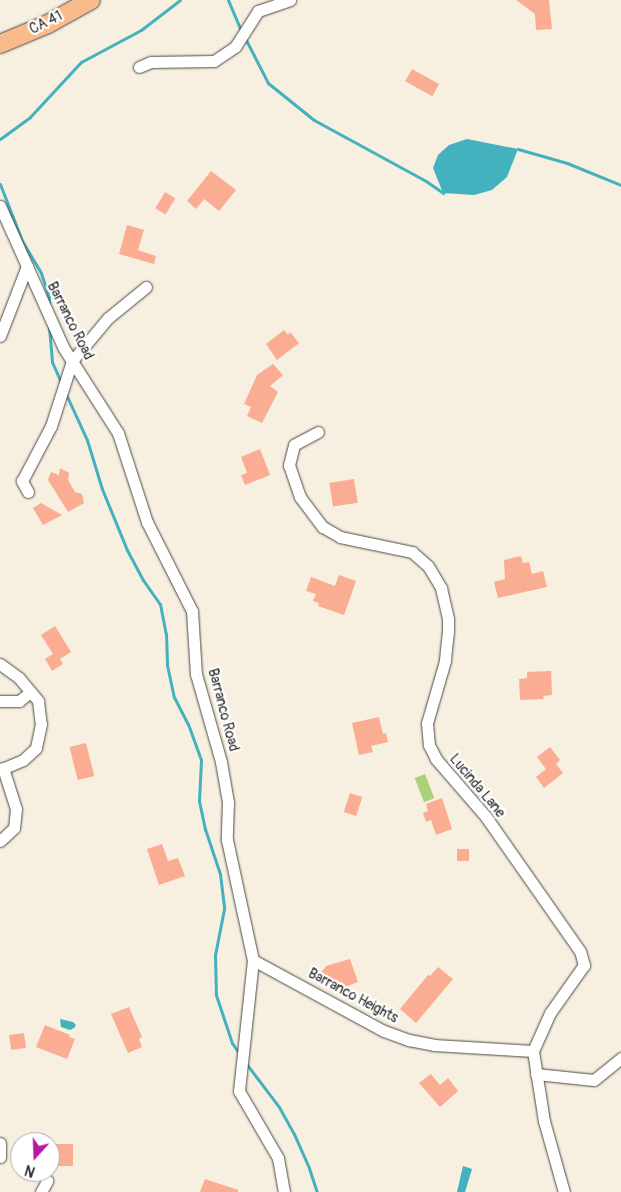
<!DOCTYPE html>
<style>
body{margin:0}
#map{position:relative;width:621px;height:1192px;overflow:hidden;background:#f7efdf;font-family:Pangolin,sans-serif}
div>[style]{position:absolute}
[style*='--x']{left:calc(var(--x)*1px);top:calc(var(--y)*1px);width:calc(var(--w)*1px);rotate:calc(var(--a)*1deg)}
.green>*{inset:0;background:#acd17b;transform-origin:0 0}
.water>*{inset:0;background:#43b1be}
.stream>*{height:3px;margin:-1.5px;padding:0 1.5px;transform-origin:1.5px;border-radius:1.5px;background:#43b1be}
.building>*{inset:0;background:#faad92;transform-origin:0 0}
.roads{filter:drop-shadow(0 0 1px #4a4846) drop-shadow(0 0 1px #4a4846)}
.minor>*{height:11px;margin:-5.5px;padding:0 5.5px;transform-origin:5.5px;border-radius:5.5px;background:#fff}
.primary>*{height:18px;margin:-9px;padding:0 9px;transform-origin:9px;border-radius:9px;background:#fabb8b}
span{translate:-50% -50%;white-space:nowrap;text-align:center;line-height:1.15;-webkit-text-stroke:4.5px #fff;paint-order:stroke}
.street-label{font-size:14px;color:#2b2b2b}
.north{position:absolute;left:10px;top:1132px;width:50px;height:50px;box-sizing:border-box;background:#fff;border:1px solid #aaa;border-radius:50%;rotate:200deg;font-size:14px;font-weight:700;line-height:20px;text-align:center;color:#2b2b2b}
.north::after{content:'';display:block;margin:auto;width:18px;height:22px;background:#b5179e;clip-path:polygon(50% 0,100% 100%,50% 72%,0 100%)}
</style>
<div id="map">
<div class="green">
<div style="left:425px;top:774px;width:26px;height:11px;rotate:69deg"></div>
</div>
<div class="water">
<div style="clip-path:polygon(467px 139px,518px 149px,507px 177px,492px 190px,474px 195px,443px 193px,433px 168px,438px 155px,449px 145px)"></div>
<div style="clip-path:polygon(60px 1019px,73px 1022px,76px 1025px,74px 1028px,70px 1030px,61px 1027px)"></div>
<div style="clip-path:polygon(463px 1166px,472px 1169px,465px 1192px,457px 1192px)"></div>
</div>
<div class="stream">
<div style="--x:228;--y:0;--w:33;--a:67"></div>
<div style="--x:245;--y:38;--w:51;--a:62.9"></div>
<div style="--x:268;--y:83;--w:59;--a:38.8"></div>
<div style="--x:314;--y:120;--w:128;--a:28.6"></div>
<div style="--x:426;--y:181;--w:21;--a:35"></div>
<div style="--x:0;--y:139;--w:37;--a:-36"></div>
<div style="--x:30;--y:117;--w:75;--a:-47.2"></div>
<div style="--x:81;--y:62;--w:68;--a:-28.1"></div>
<div style="--x:141;--y:30;--w:49;--a:-37.6"></div>
<div style="--x:518;--y:149;--w:51;--a:15.9"></div>
<div style="--x:567;--y:163;--w:58;--a:22.2"></div>
<div style="--x:0;--y:184;--w:61;--a:68.9"></div>
<div style="--x:22;--y:241;--w:37;--a:59"></div>
<div style="--x:41;--y:273;--w:26;--a:72"></div>
<div style="--x:49;--y:298;--w:8;--a:90"></div>
<div style="--x:49;--y:327;--w:35;--a:85"></div>
<div style="--x:52;--y:362;--w:24;--a:66"></div>
<div style="--x:65;--y:392;--w:53;--a:65.4"></div>
<div style="--x:87;--y:440;--w:51;--a:73"></div>
<div style="--x:102;--y:489;--w:66;--a:67.7"></div>
<div style="--x:127;--y:550;--w:34;--a:62"></div>
<div style="--x:143;--y:580;--w:29;--a:55"></div>
<div style="--x:160;--y:604;--w:31;--a:79"></div>
<div style="--x:166;--y:634;--w:31;--a:88"></div>
<div style="--x:167;--y:665;--w:33;--a:78"></div>
<div style="--x:174;--y:697;--w:30;--a:63"></div>
<div style="--x:188;--y:724;--w:38;--a:70"></div>
<div style="--x:201;--y:760;--w:41;--a:92.8"></div>
<div style="--x:199;--y:801;--w:29;--a:78"></div>
<div style="--x:205;--y:829;--w:47;--a:71.6"></div>
<div style="--x:220;--y:874;--w:35;--a:83"></div>
<div style="--x:224;--y:909;--w:47;--a:101.1"></div>
<div style="--x:215;--y:955;--w:40;--a:88.6"></div>
<div style="--x:216;--y:995;--w:51;--a:71.6"></div>
<div style="--x:232;--y:1043;--w:12;--a:55"></div>
<div style="--x:245;--y:1062;--w:56;--a:52.9"></div>
<div style="--x:279;--y:1107;--w:31;--a:61"></div>
<div style="--x:294;--y:1134;--w:37;--a:66"></div>
<div style="--x:309;--y:1168;--w:25;--a:72"></div>
</div>
<div class="building">
<div style="clip-path:polygon(516px 0,549px 0,552px 29px,536px 30px,535px 14px)"></div>
<div style="left:412px;top:69px;width:31px;height:14px;rotate:29deg"></div>
<div style="clip-path:polygon(211px 171px,236px 190px,219px 211px,204px 199px,196px 209px,187px 201px)"></div>
<div style="left:165px;top:192px;width:12px;height:19px;rotate:31deg"></div>
<div style="clip-path:polygon(127px 225px,144px 230px,138px 250px,156px 256px,154px 264px,119px 254px)"></div>
<div style="clip-path:polygon(284px 330px,288px 335px,290px 332px,299px 343px,277px 360px,266px 344px)"></div>
<div style="clip-path:polygon(273px 364px,283px 375px,270px 386px,278px 392px,262px 423px,247px 416px,251px 407px,244px 404px,257px 375px)"></div>
<div style="clip-path:polygon(260px 449px,270px 475px,245px 485px,241px 475px,247px 473px,241px 457px)"></div>
<div style="clip-path:polygon(60px 468px,69px 473px,68px 480px,75px 492px,82px 494px,84px 503px,68px 512px,48px 480px,51px 472px,59px 475px)"></div>
<div style="left:354px;top:479px;width:24px;height:25px;rotate:81deg"></div>
<div style="clip-path:polygon(41px 503px,62px 515px,43px 525px,33px 508px)"></div>
<div style="clip-path:polygon(521px 556px,523px 563px,529px 562px,532px 574px,543px 571px,547px 587px,498px 598px,494px 582px,505px 579px,504px 560px)"></div>
<div style="clip-path:polygon(339px 575px,356px 581px,344px 615px,318px 606px,319px 603px,313px 601px,316px 594px,306px 591px,311px 577px,335px 586px)"></div>
<div style="clip-path:polygon(55px 626px,71px 652px,60px 659px,63px 664px,52px 671px,45px 659px,53px 654px,41px 635px)"></div>
<div style="clip-path:polygon(551px 671px,552px 695px,543px 696px,544px 699px,520px 700px,519px 679px,527px 678px,527px 672px)"></div>
<div style="clip-path:polygon(379px 717px,383px 734px,386px 733px,388px 742px,371px 746px,373px 752px,359px 755px,352px 723px)"></div>
<div style="left:86px;top:743px;width:34px;height:17px;rotate:76deg"></div>
<div style="clip-path:polygon(550px 747px,560px 760px,556px 764px,563px 773px,544px 788px,536px 777px,546px 769px,537px 757px)"></div>
<div style="left:350px;top:793px;width:13px;height:20px;rotate:18deg"></div>
<div style="clip-path:polygon(442px 798px,452px 829px,436px 835px,431px 820px,426px 822px,423px 813px,428px 811px,426px 804px)"></div>
<div style="clip-path:polygon(162px 844px,168px 861px,178px 858px,185px 876px,159px 885px,147px 849px)"></div>
<div style="left:457px;top:849px;width:12px;height:12px"></div>
<div style="clip-path:polygon(350px 959px,358px 982px,340px 989px,336px 979px,331px 986px,315px 981px,326px 966px)"></div>
<div style="clip-path:polygon(438px 967px,453px 979px,416px 1023px,400px 1009px,428px 975px,430px 976px)"></div>
<div style="clip-path:polygon(129px 1007px,142px 1037px,139px 1039px,142px 1047px,128px 1053px,111px 1014px)"></div>
<div style="clip-path:polygon(45px 1025px,70px 1035px,69px 1037px,75px 1039px,67px 1059px,36px 1047px)"></div>
<div style="left:24px;top:1033px;width:15px;height:15px;rotate:82deg"></div>
<div style="clip-path:polygon(431px 1074px,440px 1085px,448px 1078px,458px 1091px,440px 1107px,419px 1083px)"></div>
<div style="left:50px;top:1144px;width:23px;height:22px"></div>
<div style="clip-path:polygon(205px 1179px,238px 1190px,238px 1192px,200px 1192px)"></div>
</div>
<div class="roads">
<div class="minor">
<div style="--x:139;--y:67;--w:13;--a:-23"></div>
<div style="--x:151;--y:62;--w:63;--a:-0.9"></div>
<div style="--x:214;--y:61;--w:25;--a:-34"></div>
<div style="--x:235;--y:47;--w:43;--a:-57.4"></div>
<div style="--x:258;--y:11;--w:34;--a:-19"></div>
<div style="--x:0;--y:206;--w:154;--a:65.9"></div>
<div style="--x:63;--y:347;--w:102;--a:57.4"></div>
<div style="--x:118;--y:433;--w:94;--a:72"></div>
<div style="--x:147;--y:522;--w:100;--a:63.2"></div>
<div style="--x:192;--y:611;--w:63;--a:86.4"></div>
<div style="--x:196;--y:674;--w:91;--a:74.1"></div>
<div style="--x:221;--y:762;--w:41;--a:80.1"></div>
<div style="--x:228;--y:802;--w:38;--a:92"></div>
<div style="--x:227;--y:840;--w:123;--a:77.8"></div>
<div style="--x:253;--y:960;--w:132;--a:96.1"></div>
<div style="--x:239;--y:1091;--w:78;--a:59.8"></div>
<div style="--x:278;--y:1158;--w:35;--a:80"></div>
<div style="--x:0;--y:336;--w:75;--a:-68.9"></div>
<div style="--x:318;--y:432;--w:27;--a:152"></div>
<div style="--x:294;--y:445;--w:21;--a:104"></div>
<div style="--x:289;--y:465;--w:34;--a:71"></div>
<div style="--x:300;--y:497;--w:38;--a:53"></div>
<div style="--x:323;--y:527;--w:20;--a:30"></div>
<div style="--x:340;--y:537;--w:74;--a:11.8"></div>
<div style="--x:412;--y:552;--w:21;--a:41"></div>
<div style="--x:428;--y:566;--w:26;--a:59"></div>
<div style="--x:441;--y:588;--w:32;--a:77"></div>
<div style="--x:448;--y:619;--w:12;--a:90"></div>
<div style="--x:448;--y:631;--w:30;--a:96"></div>
<div style="--x:445;--y:661;--w:65;--a:106.2"></div>
<div style="--x:427;--y:723;--w:22;--a:85"></div>
<div style="--x:429;--y:745;--w:16;--a:63"></div>
<div style="--x:436;--y:759;--w:77;--a:49.2"></div>
<div style="--x:486;--y:817;--w:164;--a:55"></div>
<div style="--x:580;--y:951;--w:15;--a:74"></div>
<div style="--x:584;--y:965;--w:59;--a:125.3"></div>
<div style="--x:550;--y:1013;--w:42;--a:114.1"></div>
<div style="--x:533;--y:1051;--w:71;--a:81.1"></div>
<div style="--x:544;--y:1121;--w:74;--a:74.3"></div>
<div style="--x:28;--y:492;--w:13;--a:-119"></div>
<div style="--x:22;--y:481;--w:62;--a:-62.2"></div>
<div style="--x:51;--y:426;--w:68;--a:-72.1"></div>
<div style="--x:72;--y:361;--w:56;--a:-50.1"></div>
<div style="--x:108;--y:318;--w:49;--a:-39.2"></div>
<div style="--x:0;--y:664;--w:24;--a:36"></div>
<div style="--x:19;--y:678;--w:30;--a:50"></div>
<div style="--x:38;--y:701;--w:23;--a:83"></div>
<div style="--x:41;--y:724;--w:25;--a:102"></div>
<div style="--x:36;--y:748;--w:18;--a:137"></div>
<div style="--x:23;--y:760;--w:25;--a:157"></div>
<div style="--x:0;--y:701;--w:19;--a:0"></div>
<div style="--x:19;--y:701;--w:14;--a:-39"></div>
<div style="--x:0;--y:841;--w:19;--a:-43"></div>
<div style="--x:14;--y:828;--w:19;--a:-84"></div>
<div style="--x:16;--y:809;--w:43;--a:-107.6"></div>
<div style="--x:253;--y:960;--w:149;--a:28.5"></div>
<div style="--x:384;--y:1031;--w:27;--a:20"></div>
<div style="--x:409;--y:1040;--w:25;--a:11"></div>
<div style="--x:434;--y:1045;--w:99;--a:3.5"></div>
<div style="--x:536;--y:1074;--w:58;--a:5.9"></div>
<div style="--x:594;--y:1080;--w:35;--a:-39"></div>
<div style="--x:0;--y:1143;--w:14;--a:90"></div>
<div style="--x:41;--y:1192;--w:13;--a:-61"></div>
</div>
<div class="primary">
<div style="--x:0;--y:44;--w:52;--a:-22.6"></div>
<div style="--x:48;--y:24;--w:49;--a:-29.2"></div>
</div>
</div>
<div class="street-label">
<span style="left:46px;top:23px;rotate:-26deg">CA 41</span>
<span style="left:70px;top:321px;rotate:63deg">Barranco Road</span>
<span style="left:223px;top:710px;rotate:75deg">Barranco Road</span>
<span style="left:477px;top:786px;rotate:50deg">Lucinda Lane</span>
<span style="left:353px;top:996px;rotate:28deg">Barranco Heights</span>
</div>
<div class="north">N</div>
</div>
